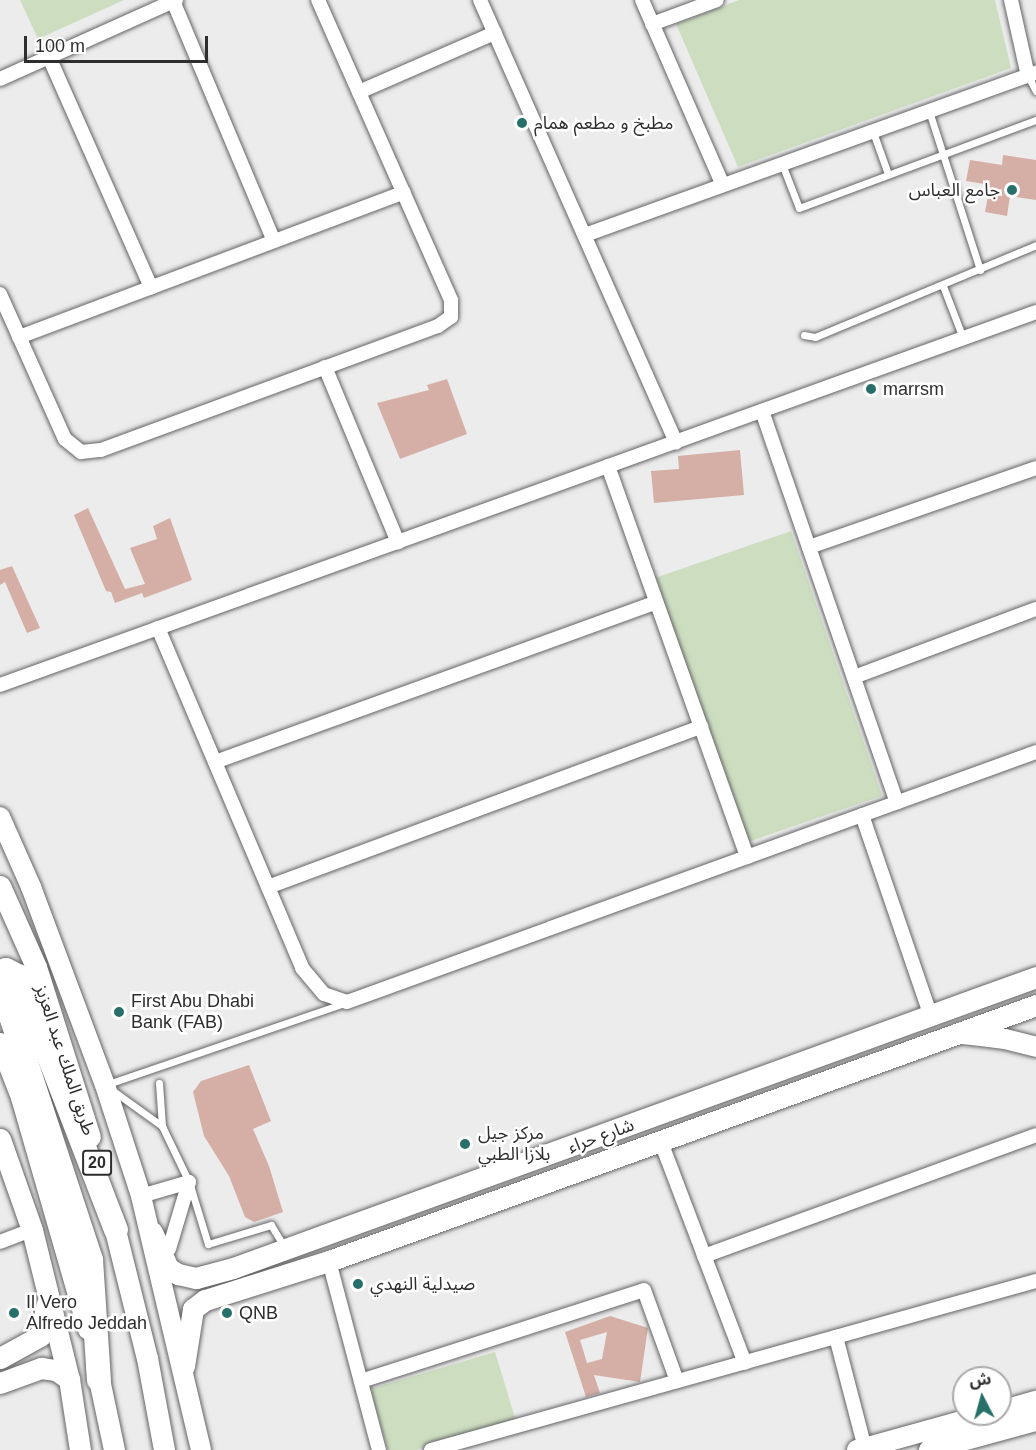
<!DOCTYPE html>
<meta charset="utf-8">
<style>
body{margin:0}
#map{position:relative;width:1036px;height:1450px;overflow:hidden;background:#ececed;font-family:Helvetica,"Noto Sans Arabic",sans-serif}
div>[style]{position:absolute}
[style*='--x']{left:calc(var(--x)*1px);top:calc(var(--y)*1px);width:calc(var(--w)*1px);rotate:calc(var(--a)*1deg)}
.green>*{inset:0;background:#cddec0;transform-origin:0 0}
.building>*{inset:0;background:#d5afa5}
.roads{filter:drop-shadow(0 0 2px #646466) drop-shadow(0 0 2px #646466)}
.lane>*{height:7px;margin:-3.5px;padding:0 3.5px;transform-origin:3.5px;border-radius:3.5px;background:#fff}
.street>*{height:14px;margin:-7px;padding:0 7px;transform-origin:7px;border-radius:7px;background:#fff}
.secondary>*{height:20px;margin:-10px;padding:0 10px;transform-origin:10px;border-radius:10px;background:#fff}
.primary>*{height:21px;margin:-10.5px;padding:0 10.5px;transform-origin:10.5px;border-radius:10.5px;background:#fff}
.highway>*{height:24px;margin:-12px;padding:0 12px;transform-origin:12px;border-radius:12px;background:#fff}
.dots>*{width:16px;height:16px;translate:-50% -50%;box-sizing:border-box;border:3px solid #fff;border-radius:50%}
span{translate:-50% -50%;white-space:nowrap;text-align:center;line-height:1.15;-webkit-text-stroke:5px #fff;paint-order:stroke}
.shield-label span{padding:2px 4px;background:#fff;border:2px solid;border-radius:4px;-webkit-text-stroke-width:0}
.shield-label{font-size:16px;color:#2e2e2e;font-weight:700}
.poi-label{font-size:18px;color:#2e2e2e}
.left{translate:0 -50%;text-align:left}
.right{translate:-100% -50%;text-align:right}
.street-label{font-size:18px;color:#2e2e2e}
.north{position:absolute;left:952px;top:1366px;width:60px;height:60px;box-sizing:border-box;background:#fff;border:2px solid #ababab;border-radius:50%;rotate:354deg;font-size:16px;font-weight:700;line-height:24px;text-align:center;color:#2e2e2e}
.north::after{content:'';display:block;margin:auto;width:21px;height:27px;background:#277069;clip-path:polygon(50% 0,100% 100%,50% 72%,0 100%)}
.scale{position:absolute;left:24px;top:36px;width:184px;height:27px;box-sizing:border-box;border:3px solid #2e2e2e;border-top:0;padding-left:8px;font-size:18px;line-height:21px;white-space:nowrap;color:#2e2e2e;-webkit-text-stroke:4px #fff;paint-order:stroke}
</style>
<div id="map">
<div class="green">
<div style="clip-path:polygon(20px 0,124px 0,38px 39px)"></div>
<div style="clip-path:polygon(739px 0,995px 0,1011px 68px,738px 167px,676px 24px)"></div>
<div style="left:791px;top:531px;width:280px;height:144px;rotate:71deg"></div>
<div style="clip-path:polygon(495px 1352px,516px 1421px,417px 1450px,388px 1450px,370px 1389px)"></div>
</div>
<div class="building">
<div style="clip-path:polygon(1003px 155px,1036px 160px,1036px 200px,1010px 196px,1007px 216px,985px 212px,990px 185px,966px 181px,970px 160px,1002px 165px)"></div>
<div style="clip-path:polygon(447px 379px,467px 434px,400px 459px,377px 403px,429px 390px,427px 385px)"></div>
<div style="clip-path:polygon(740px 450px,744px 495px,654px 503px,651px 471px,679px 469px,678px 456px)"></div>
<div style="clip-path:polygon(88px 508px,125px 589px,145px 584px,130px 548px,157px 539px,153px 526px,170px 518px,192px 580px,144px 598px,142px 593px,115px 603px,111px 592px,106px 591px,74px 515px)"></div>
<div style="clip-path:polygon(12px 566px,40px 628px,27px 633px,5px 582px,0 585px,0 570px)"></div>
<div style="clip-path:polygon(249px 1065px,271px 1121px,253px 1129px,269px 1166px,283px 1212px,254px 1222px,245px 1217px,229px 1176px,204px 1136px,193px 1092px,201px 1081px)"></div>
<div style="clip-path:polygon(evenodd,610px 1316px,648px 1328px,640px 1382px,594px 1375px,600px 1393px,586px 1397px,565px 1332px,610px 1316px,607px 1332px,602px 1359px,587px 1363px,580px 1340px,607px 1332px)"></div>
</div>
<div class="roads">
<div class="lane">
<div style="--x:1028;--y:76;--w:17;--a:62"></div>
<div style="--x:929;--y:111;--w:167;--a:72.2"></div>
<div style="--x:873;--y:132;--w:45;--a:70.3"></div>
<div style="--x:782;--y:164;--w:47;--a:68.9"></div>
<div style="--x:799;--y:208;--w:253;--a:-20.4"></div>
<div style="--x:943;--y:286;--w:56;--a:69"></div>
<div style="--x:804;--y:335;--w:11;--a:10"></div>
<div style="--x:815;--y:337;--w:239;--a:-22.6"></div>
<div style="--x:159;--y:1083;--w:43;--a:86"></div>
<div style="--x:108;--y:1084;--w:250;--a:-18.9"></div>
<div style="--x:112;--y:1090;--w:62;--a:35.8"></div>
<div style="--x:162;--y:1126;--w:62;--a:64.3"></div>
<div style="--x:189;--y:1182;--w:65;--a:73"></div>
<div style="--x:208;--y:1244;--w:66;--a:-16.8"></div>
<div style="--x:271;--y:1225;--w:26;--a:59"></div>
</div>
<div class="street">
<div style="--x:480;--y:0;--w:484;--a:66.1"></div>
<div style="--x:642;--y:0;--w:202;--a:66.4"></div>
<div style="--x:1011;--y:0;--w:78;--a:77.4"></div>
<div style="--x:173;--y:1;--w:260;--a:67.2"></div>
<div style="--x:652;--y:24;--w:69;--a:-20.3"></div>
<div style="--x:49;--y:57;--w:252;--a:66.1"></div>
<div style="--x:0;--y:79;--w:193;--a:-24.2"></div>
<div style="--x:359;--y:92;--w:148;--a:-23.5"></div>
<div style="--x:585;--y:235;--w:479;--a:-19.8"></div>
<div style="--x:0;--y:294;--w:159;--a:65.9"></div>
<div style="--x:65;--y:439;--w:21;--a:39"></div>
<div style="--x:81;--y:452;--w:20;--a:-6"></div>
<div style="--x:101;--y:450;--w:359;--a:-20.2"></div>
<div style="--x:438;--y:326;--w:16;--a:-35"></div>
<div style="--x:451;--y:317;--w:17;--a:-90"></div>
<div style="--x:451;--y:300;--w:328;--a:-113.9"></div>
<div style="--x:19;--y:337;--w:411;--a:-20.6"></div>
<div style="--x:325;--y:367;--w:190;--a:67.4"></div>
<div style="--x:762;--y:411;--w:414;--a:71"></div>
<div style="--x:608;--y:466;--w:415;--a:70.4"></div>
<div style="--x:809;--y:547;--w:240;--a:-19.2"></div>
<div style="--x:158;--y:628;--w:369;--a:67"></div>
<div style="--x:302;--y:968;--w:34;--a:50"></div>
<div style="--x:324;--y:994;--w:24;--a:19"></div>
<div style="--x:347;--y:1002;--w:733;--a:-19.94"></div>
<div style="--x:854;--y:677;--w:194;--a:-20.5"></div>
<div style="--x:0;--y:685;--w:1101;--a:-19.8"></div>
<div style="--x:215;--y:762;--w:469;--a:-19.9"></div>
<div style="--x:862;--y:815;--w:213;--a:71.1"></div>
<div style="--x:268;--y:887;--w:462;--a:-20.3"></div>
<div style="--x:661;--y:1142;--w:236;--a:69.2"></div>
<div style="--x:141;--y:1196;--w:50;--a:-16.3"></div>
<div style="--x:189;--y:1182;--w:70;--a:106.6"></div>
<div style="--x:0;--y:1242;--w:34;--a:-21"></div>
<div style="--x:704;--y:1256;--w:353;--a:-20"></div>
<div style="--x:329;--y:1261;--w:196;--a:75.2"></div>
<div style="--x:836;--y:1337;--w:115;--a:75.4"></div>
<div style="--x:361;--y:1381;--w:297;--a:-17.8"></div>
<div style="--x:644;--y:1290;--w:97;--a:70.1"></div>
<div style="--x:431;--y:1450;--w:628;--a:-15.61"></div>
</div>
<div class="secondary">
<div style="--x:0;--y:817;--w:77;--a:66.1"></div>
<div style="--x:31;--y:887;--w:211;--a:69.5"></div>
<div style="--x:105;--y:1085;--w:117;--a:72"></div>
<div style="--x:141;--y:1196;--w:261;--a:76.7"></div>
<div style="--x:963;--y:1034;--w:42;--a:6.8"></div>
<div style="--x:1005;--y:1039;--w:32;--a:14"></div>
<div style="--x:1000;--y:1411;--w:37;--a:-16"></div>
<div style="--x:857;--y:1450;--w:135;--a:-15.5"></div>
<div style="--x:929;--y:1450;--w:111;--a:-15.2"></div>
</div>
<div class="primary">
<div style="--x:0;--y:886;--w:89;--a:66"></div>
<div style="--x:36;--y:967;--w:178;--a:72.4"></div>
<div style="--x:0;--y:1043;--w:58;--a:68.7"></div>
<div style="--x:21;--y:1097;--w:241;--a:73.9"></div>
<div style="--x:0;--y:1139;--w:96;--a:70.6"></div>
<div style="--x:32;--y:1230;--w:154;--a:76.1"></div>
<div style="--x:69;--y:1379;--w:72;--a:81.2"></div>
<div style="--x:111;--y:1214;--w:148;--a:76"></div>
<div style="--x:147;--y:1358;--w:94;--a:79.5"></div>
<div style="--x:152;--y:1232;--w:39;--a:66"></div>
<div style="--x:168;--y:1268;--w:12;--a:31"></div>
<div style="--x:178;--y:1274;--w:18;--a:13"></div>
<div style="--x:196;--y:1278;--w:38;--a:-15"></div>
<div style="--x:233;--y:1268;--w:854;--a:-19.92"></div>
<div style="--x:0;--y:1358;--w:46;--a:-28.8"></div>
<div style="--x:40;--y:1336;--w:33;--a:-78"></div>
<div style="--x:96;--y:1365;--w:87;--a:78"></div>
<div style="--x:184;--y:1366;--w:58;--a:-81"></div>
<div style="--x:193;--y:1309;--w:15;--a:-37"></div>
<div style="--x:205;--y:1300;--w:130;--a:-17.5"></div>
<div style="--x:329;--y:1261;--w:752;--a:-19.9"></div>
<div style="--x:0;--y:1383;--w:44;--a:-20.1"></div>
<div style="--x:41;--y:1368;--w:15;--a:8"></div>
<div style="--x:56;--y:1370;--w:16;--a:35"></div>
</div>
<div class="highway">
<div style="--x:0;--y:983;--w:292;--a:71.8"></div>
<div style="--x:91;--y:1260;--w:120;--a:86.2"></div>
<div style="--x:0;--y:983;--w:14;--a:-65"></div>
<div style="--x:6;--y:970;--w:13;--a:27"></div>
<div style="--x:18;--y:976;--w:272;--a:68.9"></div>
</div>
</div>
<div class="dots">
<div style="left:522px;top:123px;background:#277069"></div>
<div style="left:1012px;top:190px;background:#277069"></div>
<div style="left:871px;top:389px;background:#277069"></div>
<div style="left:119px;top:1012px;background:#277069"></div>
<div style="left:465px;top:1144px;background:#277069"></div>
<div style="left:358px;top:1284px;background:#277069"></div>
<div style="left:14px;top:1313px;background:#277069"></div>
<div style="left:227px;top:1313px;background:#277069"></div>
</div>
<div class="shield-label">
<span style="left:97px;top:1163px">20</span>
</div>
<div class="poi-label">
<span class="left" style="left:534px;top:123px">مطبخ و مطعم همام</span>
<span class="right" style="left:1000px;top:190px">جامع العباس</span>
<span class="left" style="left:883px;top:389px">marrsm</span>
<span class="left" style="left:131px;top:1012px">First Abu Dhabi<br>Bank (FAB)</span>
<span class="left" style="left:478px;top:1144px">مركز جيل<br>بلازا الطبي</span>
<span class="left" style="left:370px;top:1284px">صيدلية النهدي</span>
<span class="left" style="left:26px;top:1313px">Il Vero<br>Alfredo Jeddah</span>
<span class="left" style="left:239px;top:1313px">QNB</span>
</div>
<div class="street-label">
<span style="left:65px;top:1060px;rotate:72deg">طريق الملك عبد العزيز</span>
<span style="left:601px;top:1136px;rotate:-20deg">شارع حراء</span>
</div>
<div class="north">ش</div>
<div class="scale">100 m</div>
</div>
